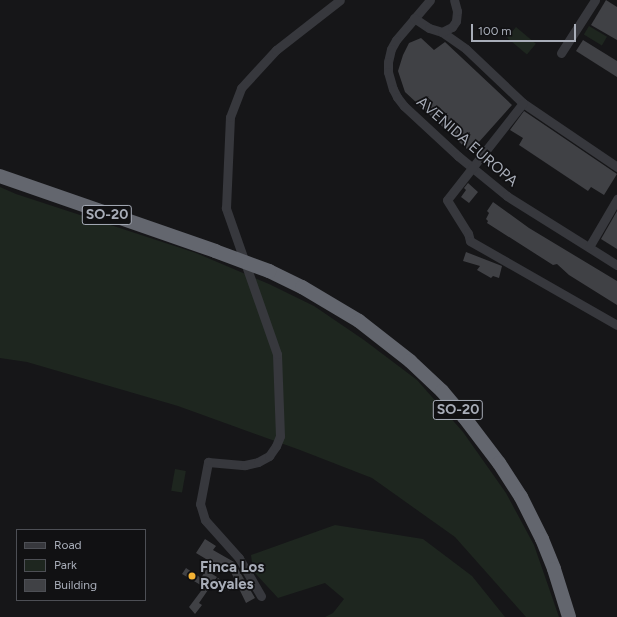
<!DOCTYPE html>
<style>
body{margin:0}
#map{position:relative;width:617px;height:617px;overflow:hidden;background:#161618;font-family:Figtree,sans-serif}
div>[style]{position:absolute}
[style*='--x']{left:calc(var(--x)*1px);top:calc(var(--y)*1px);width:calc(var(--w)*1px);rotate:calc(var(--a)*1deg)}
.green>*{inset:0;background:#1e261f;transform-origin:0 0}
.building>*{inset:0;background:#404145}
.minor>*{height:9px;margin:-4.5px;padding:0 4.5px;transform-origin:4.5px;border-radius:4.5px;background:#37383d}
.highway>*{height:14px;margin:-7px;padding:0 7px;transform-origin:7px;border-radius:7px;background:#63666e}
.highway-bridge>*{height:14px;margin:-7px;padding:0 7px;transform-origin:7px;border-radius:7px;background:#63666e}
.dots>*{width:11px;height:11px;translate:-50% -50%;box-sizing:border-box;border:2px solid #111113;border-radius:50%}
span{translate:-50% -50%;white-space:nowrap;text-align:center;line-height:1.15;-webkit-text-stroke:3.5px #111113;paint-order:stroke}
.shield-label span{padding:1px 3px;background:#111113;border:1px solid;border-radius:3px;-webkit-text-stroke-width:0}
.shield-label{font-size:14px;color:#a8adb8;font-weight:700}
.street-label{font-size:15px;color:#a8adb8}
.poi-label{font-size:15px;color:#a8adb8;font-weight:700}
.left{translate:0 -50%;text-align:left}
.legend{position:absolute;left:16px;top:529px;width:130px;height:72px;box-sizing:border-box;background:#111113;border:1px solid #4d4f55;margin:0;padding:5px 7px;list-style:none;font-size:12px;color:#a8adb8}
.legend li{display:flex;align-items:center;gap:8px;height:20px}
.legend b{width:20px;border:1px solid #4d4f55}
.scale{position:absolute;left:471px;top:24px;width:105px;height:18px;box-sizing:border-box;border:2px solid #a8adb8;border-top:0;padding-left:5px;font-size:12px;line-height:14px;white-space:nowrap;color:#a8adb8;-webkit-text-stroke:3px #111113;paint-order:stroke}
</style>
<div id="map">
<div class="green">
<div style="left:589px;top:26px;width:21px;height:10px;rotate:31deg"></div>
<div style="left:516px;top:27px;width:26px;height:14px;rotate:40deg"></div>
<div style="clip-path:polygon(0 187px,16px 194px,196px 253px,269px 284px,314px 306px,364px 340px,417px 380px,463px 432px,506px 493px,534px 545px,559px 617px,526px 617px,455px 537px,372px 478px,300px 450px,178px 406px,27px 362px,0 358px)"></div>
<div style="left:175px;top:469px;width:11px;height:22px;rotate:10deg"></div>
<div style="clip-path:polygon(335px 525px,423px 539px,472px 576px,505px 617px,325px 617px,333px 613px,344px 599px,325px 583px,278px 598px,253px 571px,251px 555px)"></div>
</div>
<div class="building">
<div style="clip-path:polygon(606px 0,617px 7px,617px 40px,591px 25px)"></div>
<div style="clip-path:polygon(421px 38px,434px 50px,445px 42px,512px 105px,470px 152px,405px 92px,398px 71px,403px 55px,409px 43px)"></div>
<div style="clip-path:polygon(583px 40px,617px 61px,617px 77px,576px 51px)"></div>
<div style="clip-path:polygon(524px 111px,617px 174px,604px 195px,591px 187px,588px 191px,519px 145px,523px 138px,510px 130px)"></div>
<div style="clip-path:polygon(468px 183px,478px 192px,469px 203px,461px 197px,466px 190px,464px 188px)"></div>
<div style="clip-path:polygon(493px 202px,529px 228px,617px 281px,617px 305px,569px 275px,557px 264px,553px 265px,487px 223px,488px 221px,486px 219px,489px 213px,487px 211px)"></div>
<div style="clip-path:polygon(617px 211px,617px 249px,601px 239px)"></div>
<div style="clip-path:polygon(466px 252px,502px 266px,499px 278px,493px 276px,491px 278px,477px 270px,480px 266px,463px 261px)"></div>
<div style="clip-path:polygon(205px 539px,216px 546px,213px 550px,234px 562px,255px 598px,246px 603px,231px 572px,217px 565px,212px 574px,217px 577px,199px 603px,202px 605px,195px 614px,189px 607px,204px 587px,182px 574px,186px 568px,201px 578px,211px 562px,196px 553px)"></div>
<div style="clip-path:polygon(218px 578px,231px 587px,229px 591px,215px 582px)"></div>
</div>
<div class="minor">
<div style="--x:430;--y:0;--w:52;--a:130.4"></div>
<div style="--x:396;--y:40;--w:10;--a:119"></div>
<div style="--x:391;--y:49;--w:13;--a:103"></div>
<div style="--x:388;--y:62;--w:10;--a:90"></div>
<div style="--x:388;--y:72;--w:18;--a:74"></div>
<div style="--x:393;--y:89;--w:9;--a:63"></div>
<div style="--x:397;--y:97;--w:11;--a:52"></div>
<div style="--x:404;--y:106;--w:74;--a:42.8"></div>
<div style="--x:458;--y:156;--w:63;--a:39.2"></div>
<div style="--x:507;--y:196;--w:130;--a:32.1"></div>
<div style="--x:414;--y:18;--w:18;--a:34"></div>
<div style="--x:429;--y:28;--w:14;--a:17"></div>
<div style="--x:442;--y:32;--w:29;--a:35"></div>
<div style="--x:466;--y:49;--w:79;--a:43.5"></div>
<div style="--x:523;--y:103;--w:114;--a:34.2"></div>
<div style="--x:442;--y:32;--w:11;--a:-27"></div>
<div style="--x:452;--y:27;--w:7;--a:-56"></div>
<div style="--x:456;--y:21;--w:10;--a:-84"></div>
<div style="--x:457;--y:11;--w:11;--a:-105"></div>
<div style="--x:561;--y:53;--w:63;--a:-57.3"></div>
<div style="--x:523;--y:103;--w:123;--a:128.1"></div>
<div style="--x:447;--y:200;--w:39;--a:58"></div>
<div style="--x:468;--y:233;--w:8;--a:76"></div>
<div style="--x:470;--y:241;--w:169;--a:29.7"></div>
<div style="--x:589;--y:247;--w:56;--a:-59.7"></div>
<div style="--x:261;--y:596;--w:44;--a:-120.1"></div>
<div style="--x:239;--y:558;--w:51;--a:-131.8"></div>
<div style="--x:205;--y:520;--w:17;--a:-107"></div>
<div style="--x:200;--y:504;--w:43;--a:-79.2"></div>
<div style="--x:208;--y:462;--w:37;--a:5"></div>
<div style="--x:245;--y:465;--w:13;--a:-13"></div>
<div style="--x:258;--y:462;--w:13;--a:-29"></div>
<div style="--x:269;--y:456;--w:12;--a:-55"></div>
<div style="--x:276;--y:446;--w:11;--a:-68"></div>
<div style="--x:280;--y:436;--w:82;--a:-92.1"></div>
<div style="--x:277;--y:354;--w:155;--a:-109.3"></div>
<div style="--x:226;--y:208;--w:91;--a:-87.5"></div>
<div style="--x:230;--y:117;--w:31;--a:-69"></div>
<div style="--x:241;--y:88;--w:52;--a:-47.4"></div>
<div style="--x:276;--y:50;--w:81;--a:-38"></div>
</div>
<div class="highway">
<div style="--x:0;--y:176;--w:228;--a:19.2"></div>
<div style="--x:269;--y:271;--w:37;--a:26"></div>
<div style="--x:302;--y:287;--w:66;--a:30.8"></div>
<div style="--x:359;--y:321;--w:65;--a:38.1"></div>
<div style="--x:410;--y:361;--w:44;--a:43.2"></div>
<div style="--x:442;--y:391;--w:34;--a:50"></div>
<div style="--x:464;--y:417;--w:58;--a:52.7"></div>
<div style="--x:499;--y:463;--w:40;--a:57.1"></div>
<div style="--x:521;--y:497;--w:47;--a:63.4"></div>
<div style="--x:542;--y:539;--w:32;--a:68"></div>
<div style="--x:554;--y:569;--w:50;--a:72.6"></div>
</div>
<div class="highway-bridge">
<div style="--x:215;--y:251;--w:58;--a:20.3"></div>
</div>
<div class="dots">
<div style="left:192px;top:576px;background:#f2b134"></div>
</div>
<div class="shield-label">
<span style="left:107px;top:215px">SO-20</span>
<span style="left:458px;top:410px">SO-20</span>
</div>
<div class="street-label">
<span style="left:467px;top:142px;rotate:41deg">AVENIDA EUROPA</span>
</div>
<div class="poi-label">
<span class="left" style="left:200px;top:576px">Finca Los<br>Royales</span>
</div>
<ul class="legend">
<li><b style="height:5px;background:#37383d"></b>Road</li>
<li><b style="height:11px;background:#1e261f"></b>Park</li>
<li><b style="height:11px;background:#404145"></b>Building</li>
</ul>
<div class="scale">100 m</div>
</div>
